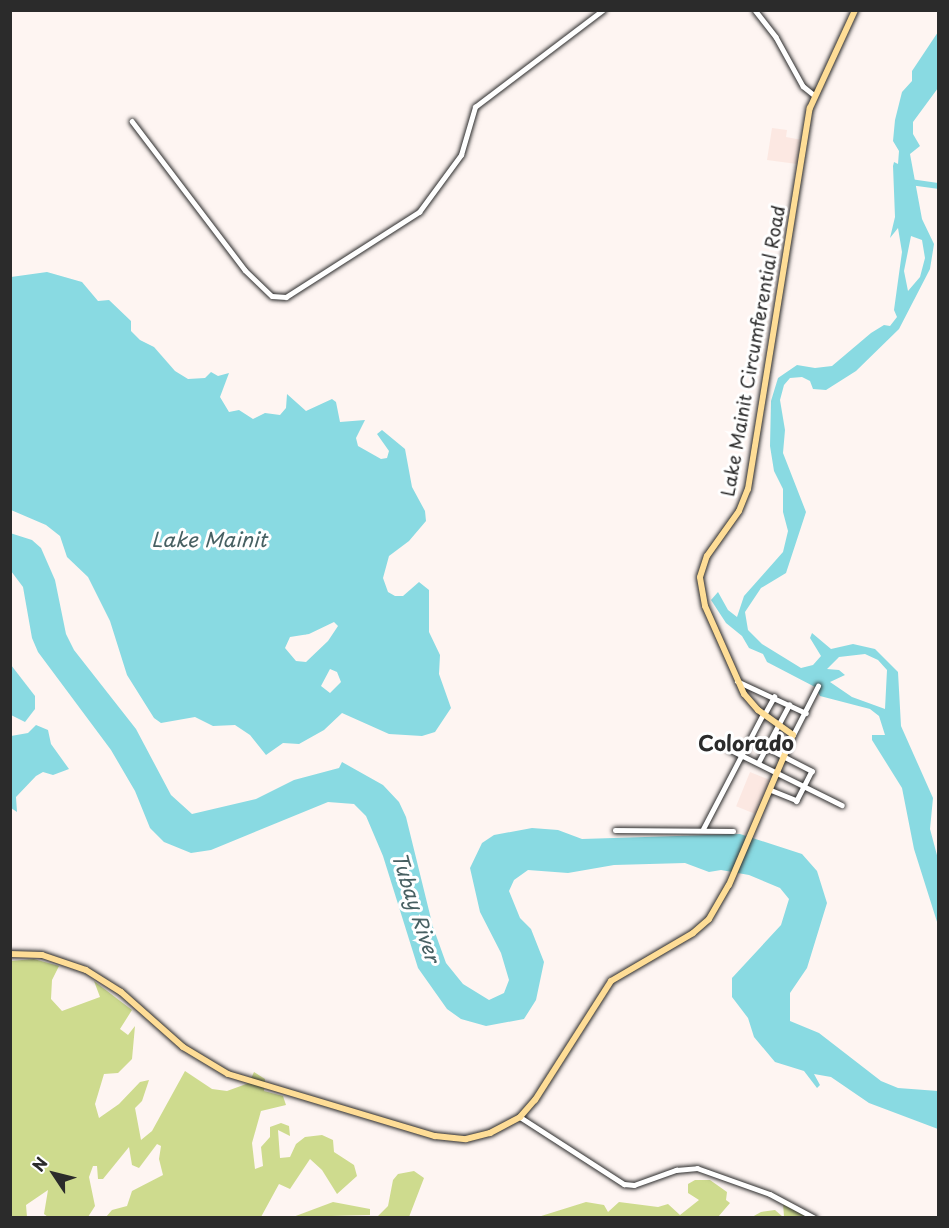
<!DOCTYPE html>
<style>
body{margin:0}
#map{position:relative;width:949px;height:1228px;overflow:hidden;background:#fef5f2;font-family:"Playpen Sans",sans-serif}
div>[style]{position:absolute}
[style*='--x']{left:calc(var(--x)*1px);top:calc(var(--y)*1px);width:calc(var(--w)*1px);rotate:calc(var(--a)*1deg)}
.built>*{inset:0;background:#fce8e2;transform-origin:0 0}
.green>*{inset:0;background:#cedb8e}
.water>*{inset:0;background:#89dae2}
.river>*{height:6px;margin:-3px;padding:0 3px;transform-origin:3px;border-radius:3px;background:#89dae2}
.roads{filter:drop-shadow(0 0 2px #2b2b2b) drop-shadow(0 0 2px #2b2b2b)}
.minor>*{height:4.5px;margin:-2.25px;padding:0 2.25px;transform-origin:2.25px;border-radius:2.25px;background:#fff}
.major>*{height:6px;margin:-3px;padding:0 3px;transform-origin:3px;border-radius:3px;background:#fedd96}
span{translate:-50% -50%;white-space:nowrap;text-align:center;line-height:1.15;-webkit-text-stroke:6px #fff;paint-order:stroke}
.street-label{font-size:18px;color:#2b2b2b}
.water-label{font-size:20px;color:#476062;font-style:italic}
.quarter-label{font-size:21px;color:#2b2b2b;font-weight:700}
.frame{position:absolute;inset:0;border:12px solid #2b2b2b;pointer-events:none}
.north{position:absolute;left:24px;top:1144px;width:60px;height:60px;-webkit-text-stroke:4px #fff;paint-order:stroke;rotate:305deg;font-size:16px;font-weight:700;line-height:24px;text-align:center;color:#2b2b2b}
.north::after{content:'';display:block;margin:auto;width:21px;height:27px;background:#2b2b2b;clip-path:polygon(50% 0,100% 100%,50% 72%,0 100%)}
</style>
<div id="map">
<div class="built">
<div style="clip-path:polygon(772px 128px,787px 130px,786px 137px,802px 140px,797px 164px,767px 160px)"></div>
<div style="left:750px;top:772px;width:24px;height:37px;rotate:22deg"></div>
</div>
<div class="green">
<div style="clip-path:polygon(34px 959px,59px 966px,52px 980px,51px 999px,62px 1011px,100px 997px,94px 981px,132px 1010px,120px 1029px,128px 1035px,135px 1026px,132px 1059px,118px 1073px,104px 1074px,95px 1104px,99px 1118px,119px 1104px,140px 1082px,149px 1080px,142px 1101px,135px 1108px,141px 1140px,152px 1131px,185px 1071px,212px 1089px,227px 1091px,249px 1083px,254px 1072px,265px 1079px,264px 1091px,283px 1096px,286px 1105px,261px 1111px,252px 1143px,255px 1169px,263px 1166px,261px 1147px,270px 1137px,270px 1127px,281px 1123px,289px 1126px,290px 1136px,278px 1130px,280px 1158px,290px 1157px,296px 1144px,305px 1137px,322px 1135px,333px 1140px,334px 1152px,354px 1165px,357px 1176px,337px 1194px,322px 1170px,310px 1159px,290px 1189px,279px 1184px,261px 1217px,106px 1217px,112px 1210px,127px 1206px,132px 1191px,163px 1175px,159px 1159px,161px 1146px,157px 1144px,139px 1168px,132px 1165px,129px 1147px,103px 1179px,98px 1179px,97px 1166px,93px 1166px,89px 1177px,95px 1206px,88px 1217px,48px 1217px,44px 1214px,48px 1190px,26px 1205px,27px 1217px,11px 1217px,10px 961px)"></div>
<div style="clip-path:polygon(414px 1171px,424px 1178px,409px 1217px,377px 1217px,388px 1206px,393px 1180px,398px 1174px)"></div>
<div style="clip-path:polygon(695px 1180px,710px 1180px,727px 1192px,726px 1200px,730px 1203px,718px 1217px,538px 1217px,586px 1202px,604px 1205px,608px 1212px,619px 1202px,658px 1207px,668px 1204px,680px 1215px,699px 1200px,688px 1193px,688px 1184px)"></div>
<div style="clip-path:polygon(333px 1202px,370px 1209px,370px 1215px,293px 1217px)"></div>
<div style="clip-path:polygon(783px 1202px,813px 1217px,784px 1217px)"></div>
<div style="clip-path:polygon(775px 1210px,783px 1217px,752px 1217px,761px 1212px)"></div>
</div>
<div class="water">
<div style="clip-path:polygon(evenodd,938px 32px,938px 88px,913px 122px,913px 134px,920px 146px,910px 154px,922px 219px,934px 244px,930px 269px,899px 329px,856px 371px,826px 390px,813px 389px,810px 381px,802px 377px,790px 378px,784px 385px,780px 400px,785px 430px,783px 453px,806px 512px,786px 573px,761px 588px,745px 612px,748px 630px,762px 644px,801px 668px,813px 665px,821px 656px,810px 638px,812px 633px,831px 649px,853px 644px,875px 649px,898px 672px,901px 726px,933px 798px,930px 829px,938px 859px,938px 925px,914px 849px,902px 788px,872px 740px,872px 735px,885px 735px,879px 716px,870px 709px,820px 696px,815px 687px,767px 662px,763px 654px,749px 648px,742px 636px,726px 623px,711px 600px,718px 592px,728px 610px,737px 617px,744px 596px,783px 552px,788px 531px,783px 512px,783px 489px,774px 471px,770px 446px,771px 401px,778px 378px,797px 365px,815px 368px,832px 366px,871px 333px,884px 325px,890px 326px,897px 317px,894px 310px,902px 252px,898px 228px,890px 238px,895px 217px,893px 166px,894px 162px,898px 164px,899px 151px,893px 141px,895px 120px,902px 92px,912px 81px,912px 71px,938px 32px,911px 236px,922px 240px,925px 258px,920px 277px,908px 291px,904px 271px,911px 236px,938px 32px,865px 654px,878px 660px,887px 670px,885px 709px,852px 697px,830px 682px,845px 675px,839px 670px,827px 669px,839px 657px,865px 654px)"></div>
<div style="clip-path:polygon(evenodd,47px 272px,82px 282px,98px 301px,109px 300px,131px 321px,131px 331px,140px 340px,154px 347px,175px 371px,188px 379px,205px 378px,211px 372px,218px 376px,229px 373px,220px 397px,229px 412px,239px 410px,253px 419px,265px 413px,280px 415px,286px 408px,287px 394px,306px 411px,332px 399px,336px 402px,340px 422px,365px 420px,356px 438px,358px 446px,381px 459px,387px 458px,389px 451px,377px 434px,382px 430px,405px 449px,412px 487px,425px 511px,426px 521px,409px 541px,389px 556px,383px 578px,388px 592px,395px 596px,403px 596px,419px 582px,429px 590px,429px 632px,440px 655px,439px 674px,451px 708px,435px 732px,422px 736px,389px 734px,342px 713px,324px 730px,299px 744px,283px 743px,266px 755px,250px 735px,235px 725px,213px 726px,195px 717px,161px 723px,154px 718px,127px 675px,110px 621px,88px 577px,67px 557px,60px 536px,46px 525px,11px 510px,11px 277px,47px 272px,334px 622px,338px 626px,328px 641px,306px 662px,296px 661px,285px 648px,290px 637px,309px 634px,334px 622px,47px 272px,330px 669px,337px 672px,341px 682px,330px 693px,321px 686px,330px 669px)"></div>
<div style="clip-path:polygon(10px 533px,32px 540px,41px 548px,55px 580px,66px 634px,74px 650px,136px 729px,171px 795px,192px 814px,256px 799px,294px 780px,339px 768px,342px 762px,383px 785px,399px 802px,406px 817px,433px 927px,446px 963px,463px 984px,489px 1000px,504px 993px,509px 980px,501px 953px,480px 912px,470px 868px,482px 843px,494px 835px,532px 828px,558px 830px,582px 839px,740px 834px,802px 854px,817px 871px,827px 903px,807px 968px,790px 993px,790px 1021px,819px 1033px,881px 1081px,898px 1088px,938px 1091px,938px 1129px,869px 1103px,831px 1077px,814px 1074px,820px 1085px,817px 1088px,804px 1071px,775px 1062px,754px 1037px,748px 1018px,732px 997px,732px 978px,781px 925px,789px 899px,780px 888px,749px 875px,721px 870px,709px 872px,685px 863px,614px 865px,568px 873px,528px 870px,514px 880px,509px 891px,520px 918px,531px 929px,544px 962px,536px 1000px,524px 1019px,486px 1026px,461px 1019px,447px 1009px,418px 968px,383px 856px,366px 816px,354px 804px,328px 802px,211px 850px,191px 853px,164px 842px,150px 828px,135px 791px,111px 750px,38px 652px,32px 638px,23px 587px,11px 571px)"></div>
<div style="clip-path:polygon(11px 665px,35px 696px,35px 709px,25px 722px,11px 715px)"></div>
<div style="clip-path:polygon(36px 725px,48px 730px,51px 744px,69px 769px,53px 775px,43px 772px,36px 776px,16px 797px,17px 812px,11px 808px,11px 736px,28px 733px)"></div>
</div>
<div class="river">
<div style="--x:910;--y:182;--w:28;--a:8"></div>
</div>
<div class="roads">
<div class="minor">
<div style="--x:755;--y:10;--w:34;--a:52"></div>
<div style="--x:776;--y:37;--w:56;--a:61.1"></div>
<div style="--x:803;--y:86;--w:14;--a:39"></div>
<div style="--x:132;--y:121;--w:187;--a:52.8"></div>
<div style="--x:245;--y:270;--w:37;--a:44"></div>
<div style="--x:272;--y:296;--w:14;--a:4"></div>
<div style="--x:286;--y:297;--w:158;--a:-32.6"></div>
<div style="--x:419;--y:212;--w:71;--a:-53.6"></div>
<div style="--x:461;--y:155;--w:50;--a:-73.7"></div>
<div style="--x:475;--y:107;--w:161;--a:-37.2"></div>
<div style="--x:737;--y:681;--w:76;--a:24.9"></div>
<div style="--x:764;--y:715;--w:21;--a:-61"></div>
<div style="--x:793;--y:735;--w:55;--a:-63"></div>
<div style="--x:750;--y:739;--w:70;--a:27.3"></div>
<div style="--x:812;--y:771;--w:34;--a:117"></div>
<div style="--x:797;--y:801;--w:29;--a:-158"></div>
<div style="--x:729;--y:749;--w:126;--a:26.4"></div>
<div style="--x:758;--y:763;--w:66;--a:-61.9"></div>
<div style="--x:703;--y:829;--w:130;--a:-62.4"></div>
<div style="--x:615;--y:830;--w:118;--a:0.5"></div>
<div style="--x:520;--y:1117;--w:124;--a:32.8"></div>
<div style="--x:624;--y:1184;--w:10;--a:6"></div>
<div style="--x:634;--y:1185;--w:45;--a:-19.7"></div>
<div style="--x:676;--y:1170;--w:21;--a:-5"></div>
<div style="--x:697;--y:1168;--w:77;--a:19.6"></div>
<div style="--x:770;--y:1194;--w:51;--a:28.1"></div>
</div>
<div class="major">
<div style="--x:10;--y:954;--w:32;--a:2"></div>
<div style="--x:42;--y:955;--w:46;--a:18.8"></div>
<div style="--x:86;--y:970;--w:41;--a:32.2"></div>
<div style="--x:121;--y:992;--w:83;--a:41.6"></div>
<div style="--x:183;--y:1047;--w:52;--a:31"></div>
<div style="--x:228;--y:1074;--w:216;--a:16.7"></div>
<div style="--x:435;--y:1136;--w:31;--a:6"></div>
<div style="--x:466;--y:1139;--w:25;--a:-14"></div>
<div style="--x:490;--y:1133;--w:34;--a:-28"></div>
<div style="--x:520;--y:1117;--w:23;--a:-49"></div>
<div style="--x:535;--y:1100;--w:141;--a:-57.4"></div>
<div style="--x:611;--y:981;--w:95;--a:-30.3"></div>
<div style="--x:693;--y:933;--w:21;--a:-41"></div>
<div style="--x:709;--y:919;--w:39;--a:-60"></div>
<div style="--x:729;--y:885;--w:163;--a:-66.9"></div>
<div style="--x:793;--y:735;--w:43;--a:-144.5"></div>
<div style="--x:758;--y:710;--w:21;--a:-131"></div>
<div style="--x:744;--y:694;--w:96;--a:-113.9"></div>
<div style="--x:705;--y:606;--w:29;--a:-100"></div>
<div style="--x:700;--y:577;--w:22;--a:-72"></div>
<div style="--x:707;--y:556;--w:55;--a:-54.6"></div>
<div style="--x:739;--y:511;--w:24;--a:-68"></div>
<div style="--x:748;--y:489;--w:386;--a:-80.8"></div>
<div style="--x:810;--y:108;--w:108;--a:-65.3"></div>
</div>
</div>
<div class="street-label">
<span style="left:753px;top:351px;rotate:-80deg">Lake Mainit Circumferential Road</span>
</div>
<div class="water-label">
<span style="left:209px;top:539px">Lake Mainit</span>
<span style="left:416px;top:907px;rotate:72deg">Tubay River</span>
</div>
<div class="quarter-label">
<span style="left:746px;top:742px">Colorado</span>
</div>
<div class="frame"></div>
<div class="north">N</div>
</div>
